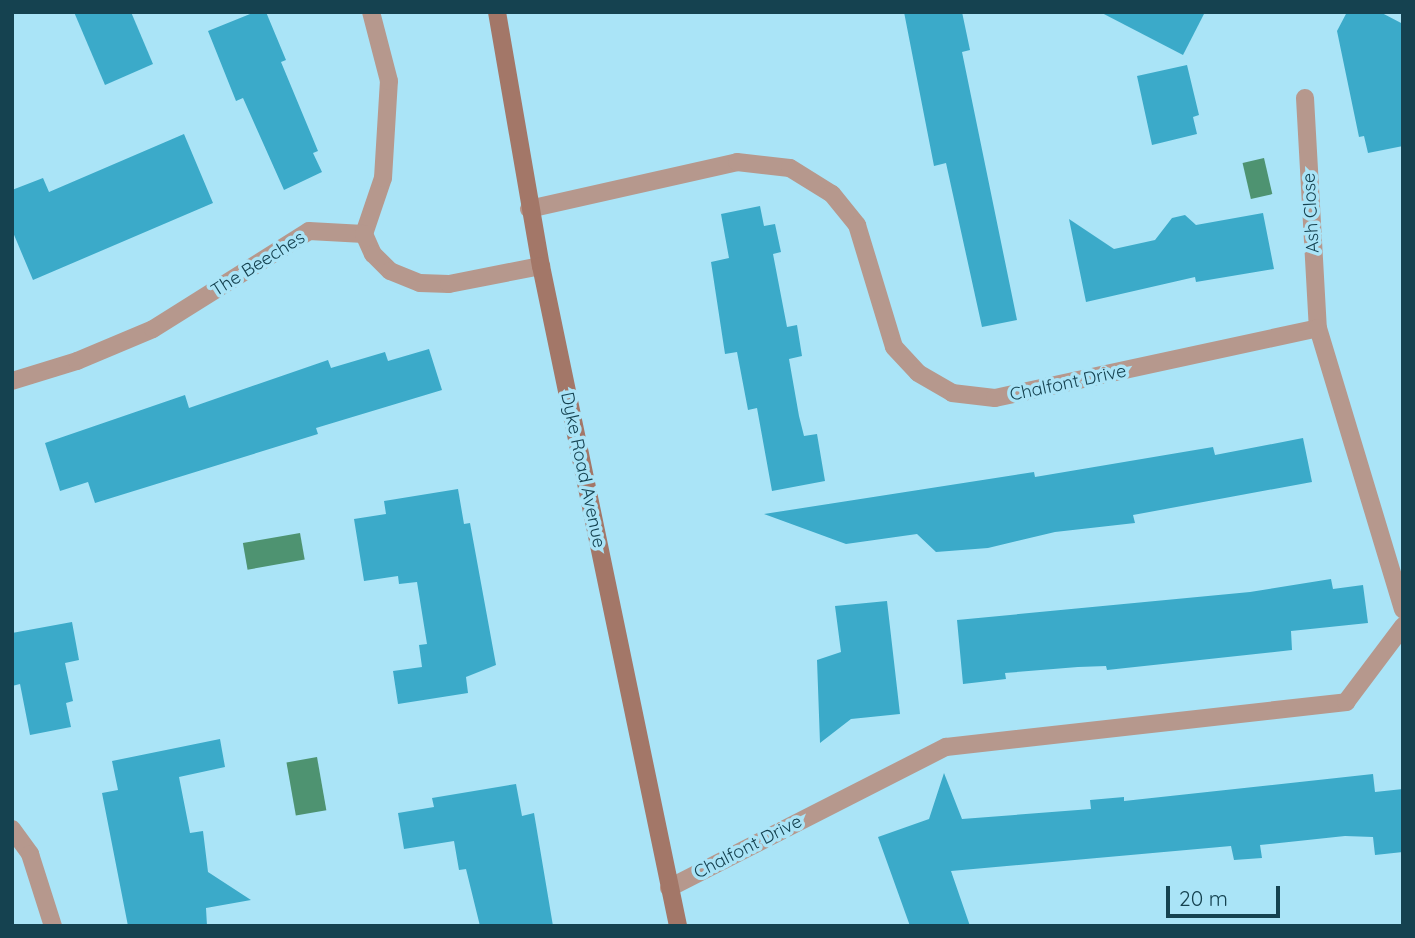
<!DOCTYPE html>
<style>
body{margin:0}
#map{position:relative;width:1415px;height:938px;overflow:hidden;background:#aae4f7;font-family:Quicksand,sans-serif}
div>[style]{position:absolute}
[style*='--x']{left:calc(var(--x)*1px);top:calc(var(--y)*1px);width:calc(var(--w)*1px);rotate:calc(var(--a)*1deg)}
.water>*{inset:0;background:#4e9371;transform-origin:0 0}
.building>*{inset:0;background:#3baac9}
.street>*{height:18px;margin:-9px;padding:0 9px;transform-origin:9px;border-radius:9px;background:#b6988d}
.secondary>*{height:18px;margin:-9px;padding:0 9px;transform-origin:9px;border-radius:9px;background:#a37768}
span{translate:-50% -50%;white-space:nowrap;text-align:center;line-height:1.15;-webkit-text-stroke:7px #aae4f7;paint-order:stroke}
.street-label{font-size:18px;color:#154250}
.frame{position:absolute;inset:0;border:14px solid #154250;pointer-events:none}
.scale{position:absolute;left:1166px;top:886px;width:114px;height:32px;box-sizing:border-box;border:4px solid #154250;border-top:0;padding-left:9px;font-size:21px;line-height:24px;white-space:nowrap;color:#154250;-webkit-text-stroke:5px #aae4f7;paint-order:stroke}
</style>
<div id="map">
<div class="water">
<div style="left:1264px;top:158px;width:37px;height:22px;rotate:77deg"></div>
<div style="left:300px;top:533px;width:27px;height:58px;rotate:80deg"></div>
<div style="left:317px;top:757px;width:54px;height:31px;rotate:80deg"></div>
</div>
<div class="building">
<div style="clip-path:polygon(74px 12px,131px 12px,153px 64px,105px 85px)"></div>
<div style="clip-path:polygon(255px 12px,266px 12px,286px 60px,281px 62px,318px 151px,313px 153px,322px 172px,284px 190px,243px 98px,236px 101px,208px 31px)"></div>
<div style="clip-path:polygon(904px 12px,962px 12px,970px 50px,962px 52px,1017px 320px,982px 327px,946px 163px,934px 166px)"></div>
<div style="clip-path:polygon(1100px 12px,1205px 12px,1183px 55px)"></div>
<div style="clip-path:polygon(1347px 12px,1380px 12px,1403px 24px,1403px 146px,1368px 153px,1364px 136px,1359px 137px,1337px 31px)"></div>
<div style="clip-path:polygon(1187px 65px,1199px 115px,1193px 117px,1197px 134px,1152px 145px,1137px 76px)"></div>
<div style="clip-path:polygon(184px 134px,213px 203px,33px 280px,12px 230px,12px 190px,43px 178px,49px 192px)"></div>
<div style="clip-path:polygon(760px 206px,764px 226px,775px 224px,781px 252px,773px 254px,787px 327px,797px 325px,802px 356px,789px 359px,799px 416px,804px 436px,817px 434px,825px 481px,772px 491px,757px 408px,748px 410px,737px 352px,725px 354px,711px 262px,729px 258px,721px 214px)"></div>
<div style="clip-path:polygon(1263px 213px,1274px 269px,1196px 282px,1195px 277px,1086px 302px,1069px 219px,1114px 249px,1155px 240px,1172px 218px,1185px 215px,1196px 225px)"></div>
<div style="clip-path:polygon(429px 349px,442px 390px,316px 428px,318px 434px,95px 503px,88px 482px,60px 491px,45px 443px,185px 395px,189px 408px,328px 360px,331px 368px,385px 352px,388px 361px)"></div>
<div style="clip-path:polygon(1303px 438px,1312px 482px,1133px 515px,1135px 523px,1055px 532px,988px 548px,936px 552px,917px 534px,846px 544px,764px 514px,1034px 472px,1035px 477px,1213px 447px,1215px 455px)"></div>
<div style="clip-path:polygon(458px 489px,464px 524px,470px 523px,496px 665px,466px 677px,468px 693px,398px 704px,393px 671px,422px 667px,419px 645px,427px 644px,417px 582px,399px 584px,398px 576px,364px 581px,354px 519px,386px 514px,384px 501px)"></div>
<div style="clip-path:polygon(1331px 579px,1333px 589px,1363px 585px,1368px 623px,1291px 631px,1292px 650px,1107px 670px,1106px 666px,1078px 667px,1005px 673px,1006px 679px,963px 684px,957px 620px,1250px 592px)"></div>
<div style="clip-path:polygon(887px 601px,900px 714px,851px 719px,820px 743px,817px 660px,841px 652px,835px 606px)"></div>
<div style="clip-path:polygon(72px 622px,79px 660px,65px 663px,73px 701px,66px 703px,71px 727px,30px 735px,20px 684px,12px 686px,12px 633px)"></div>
<div style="clip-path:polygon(220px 739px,225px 767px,179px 777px,190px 833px,203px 831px,208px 872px,251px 900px,206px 908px,207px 926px,128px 926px,102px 793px,118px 790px,112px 761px)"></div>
<div style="clip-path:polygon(944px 773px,962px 819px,1091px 809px,1090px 800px,1124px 797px,1124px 801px,1373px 774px,1375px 792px,1403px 789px,1403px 852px,1375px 855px,1373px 837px,1345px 836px,1260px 845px,1262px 858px,1234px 860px,1231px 846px,951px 871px,970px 926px,910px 926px,878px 837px,929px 819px)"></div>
<div style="clip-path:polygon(516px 784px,522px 816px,534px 813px,553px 926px,480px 926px,466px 869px,459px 870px,454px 841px,404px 849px,398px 813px,434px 807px,432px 798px)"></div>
</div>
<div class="street">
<div style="--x:1305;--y:98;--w:230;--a:86.8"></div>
<div style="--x:529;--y:209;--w:213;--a:-12.7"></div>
<div style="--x:737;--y:162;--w:53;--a:6.5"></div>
<div style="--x:790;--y:168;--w:49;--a:31.8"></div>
<div style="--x:832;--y:194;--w:40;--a:51"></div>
<div style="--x:857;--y:225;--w:127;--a:73.1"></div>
<div style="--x:894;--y:347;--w:35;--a:47"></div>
<div style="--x:918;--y:373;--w:39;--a:30"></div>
<div style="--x:952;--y:393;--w:43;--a:6.6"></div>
<div style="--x:995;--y:398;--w:330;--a:-12.2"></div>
<div style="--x:1318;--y:328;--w:294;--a:73.2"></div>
<div style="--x:364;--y:234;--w:59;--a:-71.3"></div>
<div style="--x:383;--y:178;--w:97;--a:-86.5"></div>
<div style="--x:389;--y:81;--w:71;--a:-104.6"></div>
<div style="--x:12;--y:381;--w:68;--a:-17.1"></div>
<div style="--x:77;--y:361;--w:82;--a:-22.8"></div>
<div style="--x:153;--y:329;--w:184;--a:-32.1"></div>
<div style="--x:309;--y:231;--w:55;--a:3.1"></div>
<div style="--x:364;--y:234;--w:22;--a:66"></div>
<div style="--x:373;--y:254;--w:24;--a:45"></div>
<div style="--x:390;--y:271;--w:32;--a:22"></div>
<div style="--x:420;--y:283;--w:29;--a:2"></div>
<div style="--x:449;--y:284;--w:94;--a:-11.1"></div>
<div style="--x:12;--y:829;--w:31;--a:54"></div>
<div style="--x:30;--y:854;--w:76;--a:72.3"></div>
<div style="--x:669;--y:888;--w:311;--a:-27"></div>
<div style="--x:946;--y:747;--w:403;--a:-6.4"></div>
<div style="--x:1346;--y:702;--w:95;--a:-53.1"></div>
</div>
<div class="secondary">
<div style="--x:497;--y:12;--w:258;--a:80.2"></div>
<div style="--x:541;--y:266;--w:674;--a:78.27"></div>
</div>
<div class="street-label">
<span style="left:1311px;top:213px;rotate:-93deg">Ash Close</span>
<span style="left:258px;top:264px;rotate:-32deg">The Beeches</span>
<span style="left:1068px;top:383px;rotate:-12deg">Chalfont Drive</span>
<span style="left:583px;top:470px;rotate:78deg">Dyke Road Avenue</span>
<span style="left:748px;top:847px;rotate:-27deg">Chalfont Drive</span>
</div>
<div class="frame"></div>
<div class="scale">20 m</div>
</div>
